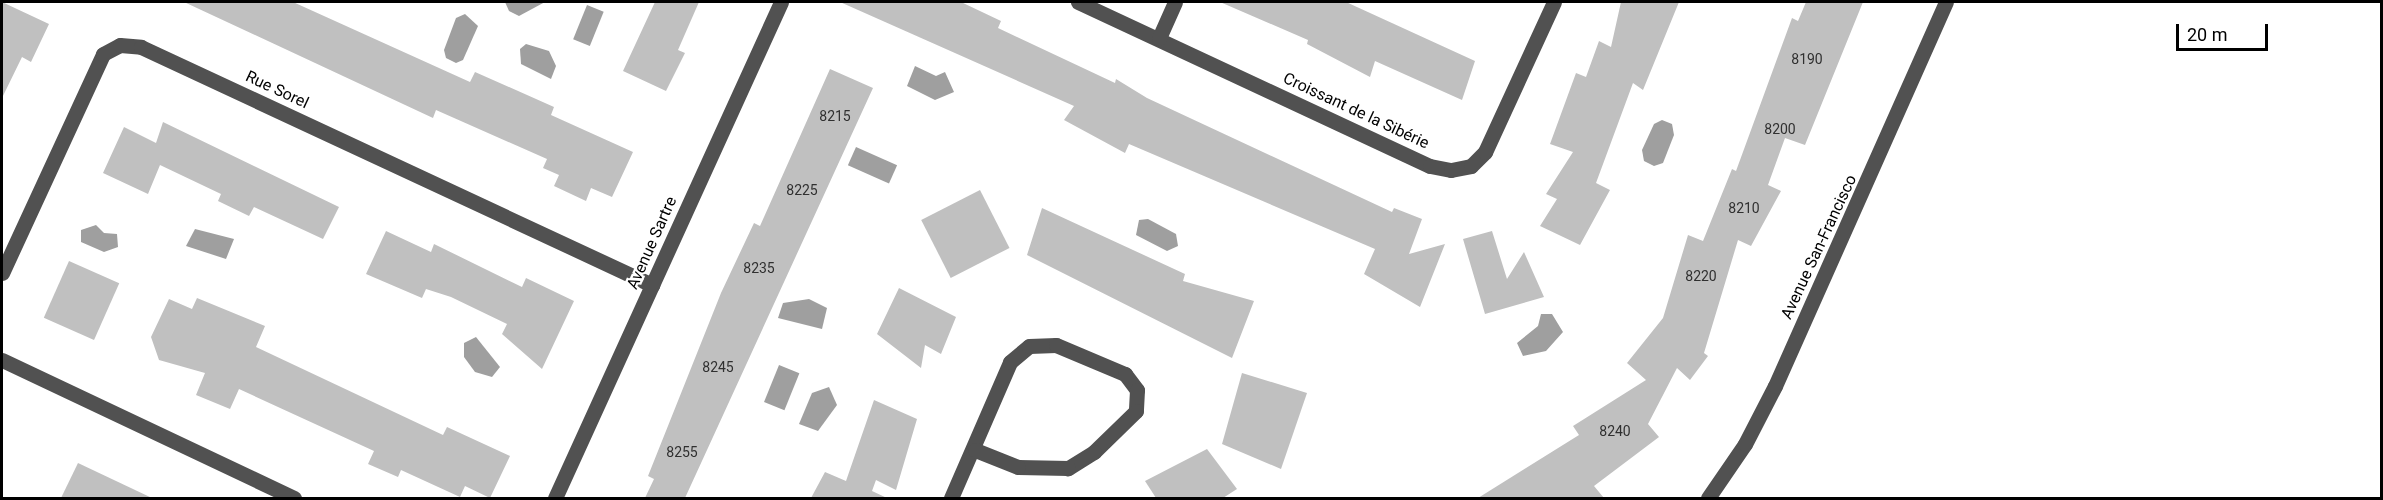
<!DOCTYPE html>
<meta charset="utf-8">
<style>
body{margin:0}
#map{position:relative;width:2383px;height:500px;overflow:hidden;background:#fff;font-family:Roboto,sans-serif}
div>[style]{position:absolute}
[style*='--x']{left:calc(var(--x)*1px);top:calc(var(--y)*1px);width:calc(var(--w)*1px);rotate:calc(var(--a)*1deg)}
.water>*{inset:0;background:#9f9f9f;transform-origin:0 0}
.building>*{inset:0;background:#c0c0c0;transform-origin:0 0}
.minor>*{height:15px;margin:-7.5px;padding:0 7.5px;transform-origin:7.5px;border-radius:7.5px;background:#515151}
span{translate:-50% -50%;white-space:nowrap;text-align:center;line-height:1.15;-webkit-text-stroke:4.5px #fff;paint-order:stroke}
.number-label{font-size:14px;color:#303030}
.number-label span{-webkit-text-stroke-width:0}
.street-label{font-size:16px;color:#000}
.frame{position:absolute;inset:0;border:3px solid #000;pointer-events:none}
.scale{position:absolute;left:2176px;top:24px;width:92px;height:27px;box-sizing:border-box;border:3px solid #000;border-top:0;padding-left:8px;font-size:18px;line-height:21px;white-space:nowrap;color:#000;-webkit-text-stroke:4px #fff;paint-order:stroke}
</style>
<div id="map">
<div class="water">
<div style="clip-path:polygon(505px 2px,545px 2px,519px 16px,509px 11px)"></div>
<div style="left:587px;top:5px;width:18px;height:37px;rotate:22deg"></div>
<div style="clip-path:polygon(465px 14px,478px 26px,463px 60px,456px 63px,446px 58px,444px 50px,456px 18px)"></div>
<div style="clip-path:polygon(526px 44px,549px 51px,556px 66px,551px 79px,521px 64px,520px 49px)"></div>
<div style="clip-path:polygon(915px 66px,936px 76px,945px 72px,954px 92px,935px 100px,907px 86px)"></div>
<div style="clip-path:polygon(1662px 120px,1672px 124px,1674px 135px,1663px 163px,1654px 166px,1644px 161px,1642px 150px,1654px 124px)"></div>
<div style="left:856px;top:147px;width:45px;height:20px;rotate:24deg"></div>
<div style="clip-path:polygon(1148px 219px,1176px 234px,1178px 246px,1167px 251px,1136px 235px,1139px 220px)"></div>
<div style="clip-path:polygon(96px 225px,104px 233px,117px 234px,118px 247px,104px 252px,81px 242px,81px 230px)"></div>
<div style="clip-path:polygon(195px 229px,234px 239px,226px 259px,186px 246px)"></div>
<div style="clip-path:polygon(809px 299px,827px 308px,822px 329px,778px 318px,783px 303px)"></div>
<div style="clip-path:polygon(1541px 314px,1552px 314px,1563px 332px,1546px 351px,1523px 356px,1517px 343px,1538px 326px)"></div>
<div style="clip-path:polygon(476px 337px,500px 367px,492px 377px,475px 372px,464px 357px,464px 343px)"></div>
<div style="left:779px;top:365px;width:22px;height:40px;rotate:22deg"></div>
<div style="clip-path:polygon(829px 387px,837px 405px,818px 431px,799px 424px,812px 393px)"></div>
</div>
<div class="building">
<div style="clip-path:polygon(2px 2px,49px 24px,31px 62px,22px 57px,2px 98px)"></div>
<div style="clip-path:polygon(184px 2px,293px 2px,470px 82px,475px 72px,554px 107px,551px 115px,633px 152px,612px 197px,591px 188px,586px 201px,554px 186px,559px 175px,543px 168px,547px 159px,436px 110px,433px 118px)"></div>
<div style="clip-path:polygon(655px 2px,699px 2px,678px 50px,685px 53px,666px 91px,623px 71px)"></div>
<div style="clip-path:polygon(840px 2px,961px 2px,1001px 21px,998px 28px,1115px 83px,1116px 79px,1147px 98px,1392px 212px,1394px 208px,1422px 219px,1409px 254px,1445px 244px,1420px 307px,1364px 274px,1375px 249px,1129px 144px,1125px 153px,1064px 120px,1074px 106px)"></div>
<div style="clip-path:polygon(1220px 2px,1346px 2px,1475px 61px,1462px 100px,1375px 61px,1370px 77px,1307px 44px,1308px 40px)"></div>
<div style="clip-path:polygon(1621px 2px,1679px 2px,1643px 90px,1633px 83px,1596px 183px,1610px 190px,1580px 245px,1540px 226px,1557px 199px,1546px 194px,1573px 152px,1550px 144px,1576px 73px,1586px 77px,1599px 41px,1611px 47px)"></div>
<div style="clip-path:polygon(1806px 2px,1863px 2px,1805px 145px,1785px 138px,1768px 185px,1781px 191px,1751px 246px,1738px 240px,1704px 353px,1708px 356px,1690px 380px,1677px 368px,1648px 424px,1659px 437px,1594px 486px,1604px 498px,1478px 498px,1579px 435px,1573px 426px,1646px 380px,1627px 363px,1663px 318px,1688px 235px,1703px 241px,1732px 169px,1736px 171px,1792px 18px,1798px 21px)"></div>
<div style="clip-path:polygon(830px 69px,873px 88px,685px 498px,645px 498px,654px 479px,648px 476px,721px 293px,754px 223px,760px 226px)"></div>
<div style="clip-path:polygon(163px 122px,339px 207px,323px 239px,254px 207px,249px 216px,218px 201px,221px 194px,160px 165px,148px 194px,103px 173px,124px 127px,156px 143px)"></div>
<div style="left:980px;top:190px;width:65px;height:66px;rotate:63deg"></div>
<div style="clip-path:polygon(1042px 208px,1185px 274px,1183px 281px,1254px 301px,1232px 358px,1027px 255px)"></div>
<div style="clip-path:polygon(386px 231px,431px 252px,434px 244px,522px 287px,526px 278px,574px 301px,542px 369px,502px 334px,507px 324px,451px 297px,426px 289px,422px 298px,366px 274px)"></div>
<div style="clip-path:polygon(1492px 231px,1507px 279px,1524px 252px,1544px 297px,1485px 314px,1463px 239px)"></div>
<div style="left:69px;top:261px;width:55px;height:62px;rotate:24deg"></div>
<div style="clip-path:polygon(899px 288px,956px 317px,941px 354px,925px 345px,921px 368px,877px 334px)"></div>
<div style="clip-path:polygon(197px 298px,265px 326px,256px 347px,443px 435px,447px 427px,510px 456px,490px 498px,465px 486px,460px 497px,401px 470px,398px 477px,368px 464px,374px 451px,239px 389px,230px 409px,196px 395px,205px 373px,159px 360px,151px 337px,169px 299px,192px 309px)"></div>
<div style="clip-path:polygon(1242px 373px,1307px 393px,1281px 469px,1222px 444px)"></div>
<div style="clip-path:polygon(874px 400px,917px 419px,896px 490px,876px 480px,872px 491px,887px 498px,811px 498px,825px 472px,846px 481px)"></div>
<div style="clip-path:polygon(1207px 449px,1237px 489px,1223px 498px,1156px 498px,1145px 481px)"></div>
<div style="clip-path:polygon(78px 463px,152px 498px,61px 498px)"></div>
</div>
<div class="minor">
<div style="--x:1078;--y:2;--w:388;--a:25"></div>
<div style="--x:1430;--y:166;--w:21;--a:11"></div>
<div style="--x:1451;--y:170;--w:20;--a:-11"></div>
<div style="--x:1471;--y:166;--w:20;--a:-45"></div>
<div style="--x:1485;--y:152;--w:165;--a:-65.3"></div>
<div style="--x:1159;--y:38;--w:39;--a:-66"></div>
<div style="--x:2;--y:273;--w:241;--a:-65.2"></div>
<div style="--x:103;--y:54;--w:19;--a:-28"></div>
<div style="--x:120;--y:45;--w:21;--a:5"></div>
<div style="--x:141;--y:47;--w:564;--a:24.97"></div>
<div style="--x:2;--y:360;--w:323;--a:25.3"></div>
<div style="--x:555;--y:498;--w:545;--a:-65.5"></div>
<div style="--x:951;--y:498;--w:148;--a:-66.5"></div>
<div style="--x:1010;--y:362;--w:25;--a:-40"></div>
<div style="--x:1029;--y:346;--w:27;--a:-2"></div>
<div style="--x:1056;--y:345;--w:75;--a:22.8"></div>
<div style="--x:1125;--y:374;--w:20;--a:53"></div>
<div style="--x:1137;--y:390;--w:21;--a:93"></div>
<div style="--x:1136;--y:411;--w:59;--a:135.7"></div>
<div style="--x:1094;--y:452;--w:31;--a:148"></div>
<div style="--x:1068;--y:468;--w:50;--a:-178.9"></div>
<div style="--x:1018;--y:467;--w:46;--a:-158.4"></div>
<div style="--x:1708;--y:498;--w:65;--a:-55.6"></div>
<div style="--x:1745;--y:444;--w:65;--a:-62.7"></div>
<div style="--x:1775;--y:386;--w:420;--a:-66"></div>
</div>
<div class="number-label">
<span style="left:1807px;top:59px">8190</span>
<span style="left:835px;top:116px">8215</span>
<span style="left:1780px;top:129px">8200</span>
<span style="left:802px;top:190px">8225</span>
<span style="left:1744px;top:208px">8210</span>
<span style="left:759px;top:268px">8235</span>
<span style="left:1701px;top:276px">8220</span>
<span style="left:718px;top:367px">8245</span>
<span style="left:1615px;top:431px">8240</span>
<span style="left:682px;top:452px">8255</span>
</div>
<div class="street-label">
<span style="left:277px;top:90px;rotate:25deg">Rue Sorel</span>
<span style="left:1356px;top:111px;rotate:25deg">Croissant de la Sibérie</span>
<span style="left:652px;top:243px;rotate:-66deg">Avenue Sartre</span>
<span style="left:1819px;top:247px;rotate:-65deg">Avenue San-Francisco</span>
</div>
<div class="frame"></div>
<div class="scale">20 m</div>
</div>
